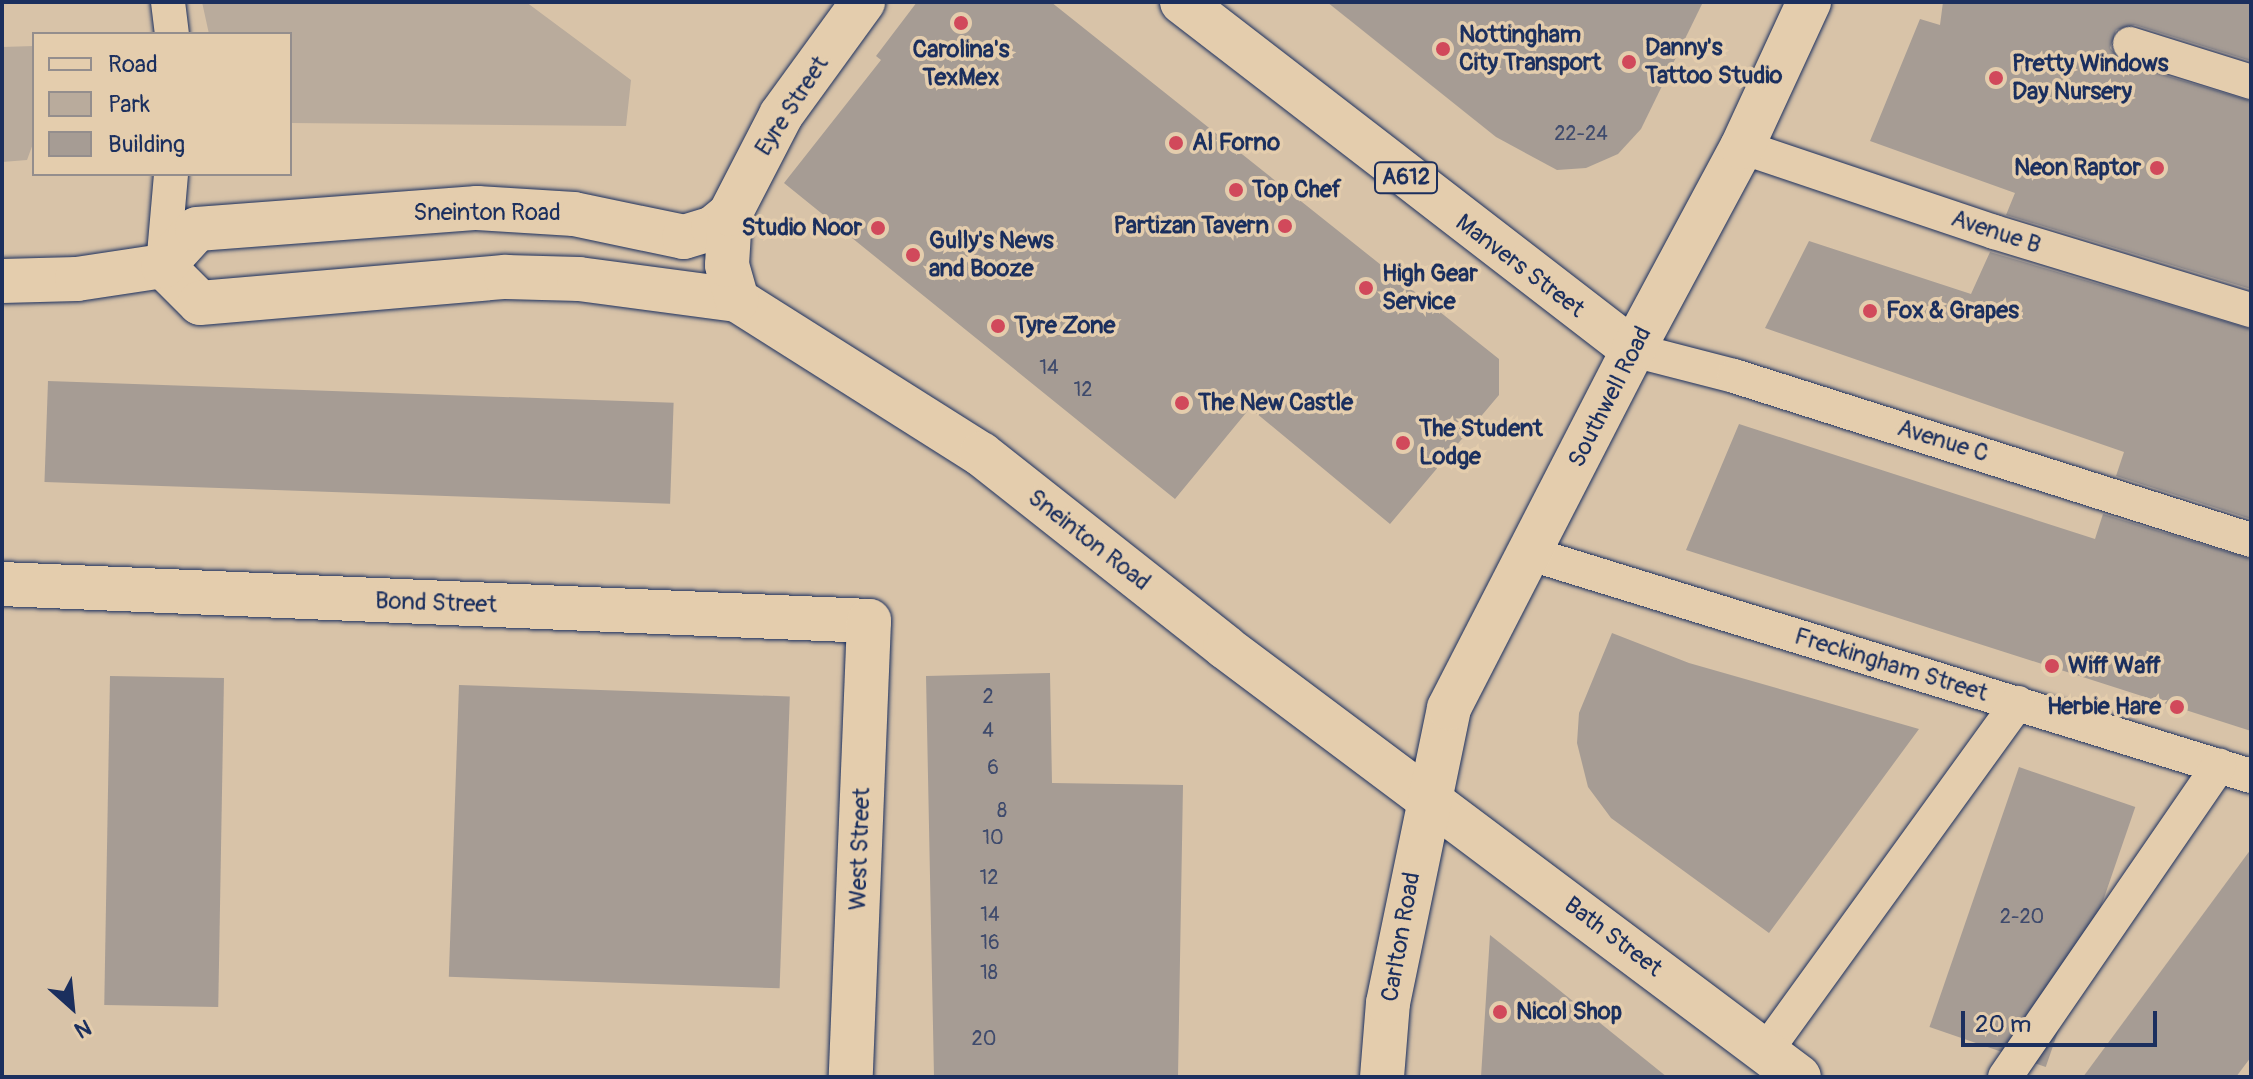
<!DOCTYPE html>
<style>
body{margin:0}
#map{position:relative;width:2253px;height:1079px;overflow:hidden;background:#d8c3a8;font-family:Pangolin,sans-serif}
div>[style]{position:absolute}
[style*='--x']{left:calc(var(--x)*1px);top:calc(var(--y)*1px);width:calc(var(--w)*1px);rotate:calc(var(--a)*1deg)}
.green>*{inset:0;background:#b9ab9c}
.building>*{inset:0;background:#a69c94;transform-origin:0 0}
.roads{filter:drop-shadow(0 0 2px #1b2f5e) drop-shadow(0 0 2px #1b2f5e)}
.lane>*{height:34px;margin:-17px;padding:0 17px;transform-origin:17px;border-radius:17px;background:#e4cdad}
.street>*{height:44px;margin:-22px;padding:0 22px;transform-origin:22px;border-radius:22px;background:#e4cdad}
.secondary>*{height:44px;margin:-22px;padding:0 22px;transform-origin:22px;border-radius:22px;background:#e4cdad}
.primary>*{height:44px;margin:-22px;padding:0 22px;transform-origin:22px;border-radius:22px;background:#e4cdad}
.dots>*{width:22px;height:22px;translate:-50% -50%;box-sizing:border-box;border:4px solid #e4cdad;border-radius:50%}
span{translate:-50% -50%;white-space:nowrap;text-align:center;line-height:1.15;-webkit-text-stroke:7px #e4cdad;paint-order:stroke}
.number-label{font-size:20px;color:#3e4a6c}
.number-label span{-webkit-text-stroke-width:0}
.shield-label span{padding:2px 6px;background:#e4cdad;border:2px solid;border-radius:6px;-webkit-text-stroke-width:0}
.shield-label{font-size:22px;color:#1b2f5e;font-weight:700}
.poi-label{font-size:24px;color:#1b2f5e;font-weight:700}
.left{translate:0 -50%;text-align:left}
.right{translate:-100% -50%;text-align:right}
.street-label{font-size:24px;color:#1b2f5e}
.frame{position:absolute;inset:0;border:4px solid #1b2f5e;pointer-events:none}
.legend{position:absolute;left:32px;top:32px;width:260px;height:144px;box-sizing:border-box;background:#e4cdad;border:2px solid #948e8d;margin:0;padding:10px 14px;list-style:none;font-size:24px;color:#1b2f5e}
.legend li{display:flex;align-items:center;gap:16px;height:40px}
.legend b{width:40px;border:2px solid #948e8d}
.north{position:absolute;left:32px;top:967px;width:80px;height:80px;-webkit-text-stroke:6px #e4cdad;paint-order:stroke;rotate:153deg;font-size:22px;font-weight:700;line-height:32px;text-align:center;color:#1b2f5e}
.north::after{content:'';display:block;margin:auto;width:28px;height:36px;background:#1b2f5e;clip-path:polygon(50% 0,100% 100%,50% 72%,0 100%)}
.scale{position:absolute;left:1961px;top:1011px;width:196px;height:36px;box-sizing:border-box;border:4px solid #1b2f5e;border-top:0;padding-left:10px;font-size:24px;line-height:28px;white-space:nowrap;color:#1b2f5e;-webkit-text-stroke:6px #e4cdad;paint-order:stroke}
</style>
<div id="map">
<div class="green">
<div style="clip-path:polygon(202px 2px,526px 2px,631px 80px,626px 126px,290px 123px,290px 34px,209px 34px)"></div>
<div style="clip-path:polygon(34px 46px,34px 141px,27px 160px,2px 162px,2px 47px)"></div>
</div>
<div class="building">
<div style="clip-path:polygon(917px 2px,1051px 2px,1499px 359px,1499px 395px,1390px 524px,1250px 408px,1175px 499px,784px 183px,881px 60px,876px 56px)"></div>
<div style="clip-path:polygon(1327px 2px,1703px 2px,1641px 129px,1618px 154px,1586px 168px,1557px 170px,1496px 137px)"></div>
<div style="clip-path:polygon(1943px 2px,2251px 2px,2251px 61px,2135px 25px,2116px 30px,2110px 48px,2124px 63px,2251px 101px,2251px 289px,2006px 215px,2015px 193px,1870px 141px,1920px 19px,1940px 25px)"></div>
<div style="clip-path:polygon(1809px 241px,1971px 294px,1990px 252px,2251px 329px,2251px 519px,2116px 476px,2124px 452px,1765px 328px)"></div>
<div style="left:48px;top:381px;width:626px;height:101px;rotate:2deg"></div>
<div style="clip-path:polygon(1739px 424px,2095px 539px,2103px 514px,2251px 559px,2251px 731px,1686px 550px)"></div>
<div style="clip-path:polygon(1612px 633px,1689px 663px,1919px 729px,1769px 933px,1611px 818px,1588px 787px,1577px 743px,1579px 713px)"></div>
<div style="clip-path:polygon(1050px 673px,1052px 783px,1183px 785px,1178px 1077px,934px 1077px,926px 676px)"></div>
<div style="left:110px;top:676px;width:114px;height:329px;rotate:1deg"></div>
<div style="left:459px;top:685px;width:331px;height:292px;rotate:2deg"></div>
<div style="left:2019px;top:767px;width:123px;height:275px;rotate:19deg"></div>
<div style="clip-path:polygon(2251px 849px,2251px 1057px,2236px 1077px,2083px 1077px)"></div>
<div style="clip-path:polygon(1490px 935px,1543px 977px,1667px 1077px,1481px 1077px)"></div>
</div>
<div class="roads">
<div class="lane">
<div style="--x:168;--y:2;--w:32;--a:83"></div>
<div style="--x:2130;--y:44;--w:127;--a:17.4"></div>
<div style="--x:1742;--y:147;--w:266;--a:18.6"></div>
<div style="--x:1994;--y:232;--w:269;--a:16.9"></div>
<div style="--x:163;--y:266;--w:92;--a:-85"></div>
<div style="--x:1633;--y:350;--w:104;--a:14.4"></div>
<div style="--x:1734;--y:376;--w:542;--a:17.6"></div>
<div style="--x:1531;--y:554;--w:753;--a:17.14"></div>
<div style="--x:1765;--y:1052;--w:431;--a:-54.1"></div>
<div style="--x:2005;--y:1077;--w:378;--a:-55.5"></div>
</div>
<div class="street">
<div style="--x:2;--y:584;--w:868;--a:2.44"></div>
<div style="--x:869;--y:621;--w:456;--a:92.3"></div>
</div>
<div class="secondary">
<div style="--x:163;--y:266;--w:52;--a:45"></div>
<div style="--x:200;--y:303;--w:307;--a:-4.9"></div>
<div style="--x:506;--y:277;--w:73;--a:1.6"></div>
<div style="--x:579;--y:279;--w:159;--a:7.6"></div>
<div style="--x:737;--y:300;--w:289;--a:32.3"></div>
<div style="--x:981;--y:454;--w:311;--a:38.3"></div>
<div style="--x:1225;--y:647;--w:717;--a:36.84"></div>
<div style="--x:2;--y:281;--w:75;--a:-1.5"></div>
<div style="--x:77;--y:279;--w:87;--a:-8.6"></div>
<div style="--x:163;--y:266;--w:50;--a:-47.4"></div>
<div style="--x:197;--y:229;--w:281;--a:-4.3"></div>
<div style="--x:477;--y:208;--w:97;--a:3.5"></div>
<div style="--x:574;--y:214;--w:112;--a:11.8"></div>
<div style="--x:684;--y:237;--w:30;--a:-17"></div>
<div style="--x:713;--y:228;--w:22;--a:-39"></div>
<div style="--x:737;--y:300;--w:36;--a:-106"></div>
<div style="--x:727;--y:265;--w:51;--a:-86.6"></div>
<div style="--x:730;--y:214;--w:111;--a:-62.7"></div>
<div style="--x:781;--y:115;--w:140;--a:-54"></div>
<div style="--x:1382;--y:1077;--w:74;--a:-85.4"></div>
<div style="--x:1388;--y:1003;--w:301;--a:-78.3"></div>
<div style="--x:1449;--y:708;--w:403;--a:-62.8"></div>
</div>
<div class="primary">
<div style="--x:1182;--y:2;--w:570;--a:37.65"></div>
<div style="--x:1633;--y:350;--w:230;--a:-61.8"></div>
<div style="--x:1742;--y:147;--w:160;--a:-65.2"></div>
</div>
</div>
<div class="dots">
<div style="left:961px;top:23px;background:#d1495b"></div>
<div style="left:1443px;top:49px;background:#d1495b"></div>
<div style="left:1629px;top:62px;background:#d1495b"></div>
<div style="left:1996px;top:78px;background:#d1495b"></div>
<div style="left:1176px;top:143px;background:#d1495b"></div>
<div style="left:2157px;top:168px;background:#d1495b"></div>
<div style="left:1236px;top:190px;background:#d1495b"></div>
<div style="left:1285px;top:226px;background:#d1495b"></div>
<div style="left:878px;top:228px;background:#d1495b"></div>
<div style="left:913px;top:255px;background:#d1495b"></div>
<div style="left:1366px;top:288px;background:#d1495b"></div>
<div style="left:1870px;top:311px;background:#d1495b"></div>
<div style="left:998px;top:326px;background:#d1495b"></div>
<div style="left:1182px;top:403px;background:#d1495b"></div>
<div style="left:1403px;top:443px;background:#d1495b"></div>
<div style="left:2052px;top:666px;background:#d1495b"></div>
<div style="left:2177px;top:707px;background:#d1495b"></div>
<div style="left:1500px;top:1012px;background:#d1495b"></div>
</div>
<div class="number-label">
<span style="left:1581px;top:133px">22-24</span>
<span style="left:1049px;top:367px">14</span>
<span style="left:1083px;top:389px">12</span>
<span style="left:988px;top:696px">2</span>
<span style="left:988px;top:730px">4</span>
<span style="left:993px;top:767px">6</span>
<span style="left:1002px;top:810px">8</span>
<span style="left:993px;top:837px">10</span>
<span style="left:989px;top:877px">12</span>
<span style="left:990px;top:914px">14</span>
<span style="left:2022px;top:916px">2-20</span>
<span style="left:990px;top:942px">16</span>
<span style="left:989px;top:972px">18</span>
<span style="left:984px;top:1038px">20</span>
</div>
<div class="shield-label">
<span style="left:1406px;top:178px">A612</span>
</div>
<div class="poi-label">
<span class="left" style="left:1459px;top:49px">Nottingham<br>City Transport</span>
<span class="left" style="left:1645px;top:62px">Danny's<br>Tattoo Studio</span>
<span style="left:961px;top:64px">Carolina's<br>TexMex</span>
<span class="left" style="left:2012px;top:78px">Pretty Windows<br>Day Nursery</span>
<span class="left" style="left:1192px;top:143px">Al Forno</span>
<span class="right" style="left:2141px;top:168px">Neon Raptor</span>
<span class="left" style="left:1252px;top:190px">Top Chef</span>
<span class="right" style="left:1269px;top:226px">Partizan Tavern</span>
<span class="right" style="left:862px;top:228px">Studio Noor</span>
<span class="left" style="left:929px;top:255px">Gully's News<br>and Booze</span>
<span class="left" style="left:1382px;top:288px">High Gear<br>Service</span>
<span class="left" style="left:1886px;top:311px">Fox &amp; Grapes</span>
<span class="left" style="left:1014px;top:326px">Tyre Zone</span>
<span class="left" style="left:1198px;top:403px">The New Castle</span>
<span class="left" style="left:1419px;top:443px">The Student<br>Lodge</span>
<span class="left" style="left:2068px;top:666px">Wiff Waff</span>
<span class="right" style="left:2161px;top:707px">Herbie Hare</span>
<span class="left" style="left:1516px;top:1012px">Nicol Shop</span>
</div>
<div class="street-label">
<span style="left:792px;top:106px;rotate:-57deg">Eyre Street</span>
<span style="left:487px;top:213px">Sneinton Road</span>
<span style="left:1996px;top:232px;rotate:18deg">Avenue B</span>
<span style="left:1520px;top:266px;rotate:37deg">Manvers Street</span>
<span style="left:1610px;top:397px;rotate:-63deg">Southwell Road</span>
<span style="left:1943px;top:441px;rotate:17deg">Avenue C</span>
<span style="left:1089px;top:540px;rotate:38deg">Sneinton Road</span>
<span style="left:436px;top:603px;rotate:2deg">Bond Street</span>
<span style="left:1891px;top:665px;rotate:17deg">Freckingham Street</span>
<span style="left:860px;top:849px;rotate:-88deg">West Street</span>
<span style="left:1401px;top:937px;rotate:-80deg">Carlton Road</span>
<span style="left:1613px;top:937px;rotate:37deg">Bath Street</span>
</div>
<div class="frame"></div>
<ul class="legend">
<li><b style="height:10px;background:#e4cdad"></b>Road</li>
<li><b style="height:22px;background:#b9ab9c"></b>Park</li>
<li><b style="height:22px;background:#a69c94"></b>Building</li>
</ul>
<div class="north">N</div>
<div class="scale">20 m</div>
</div>
